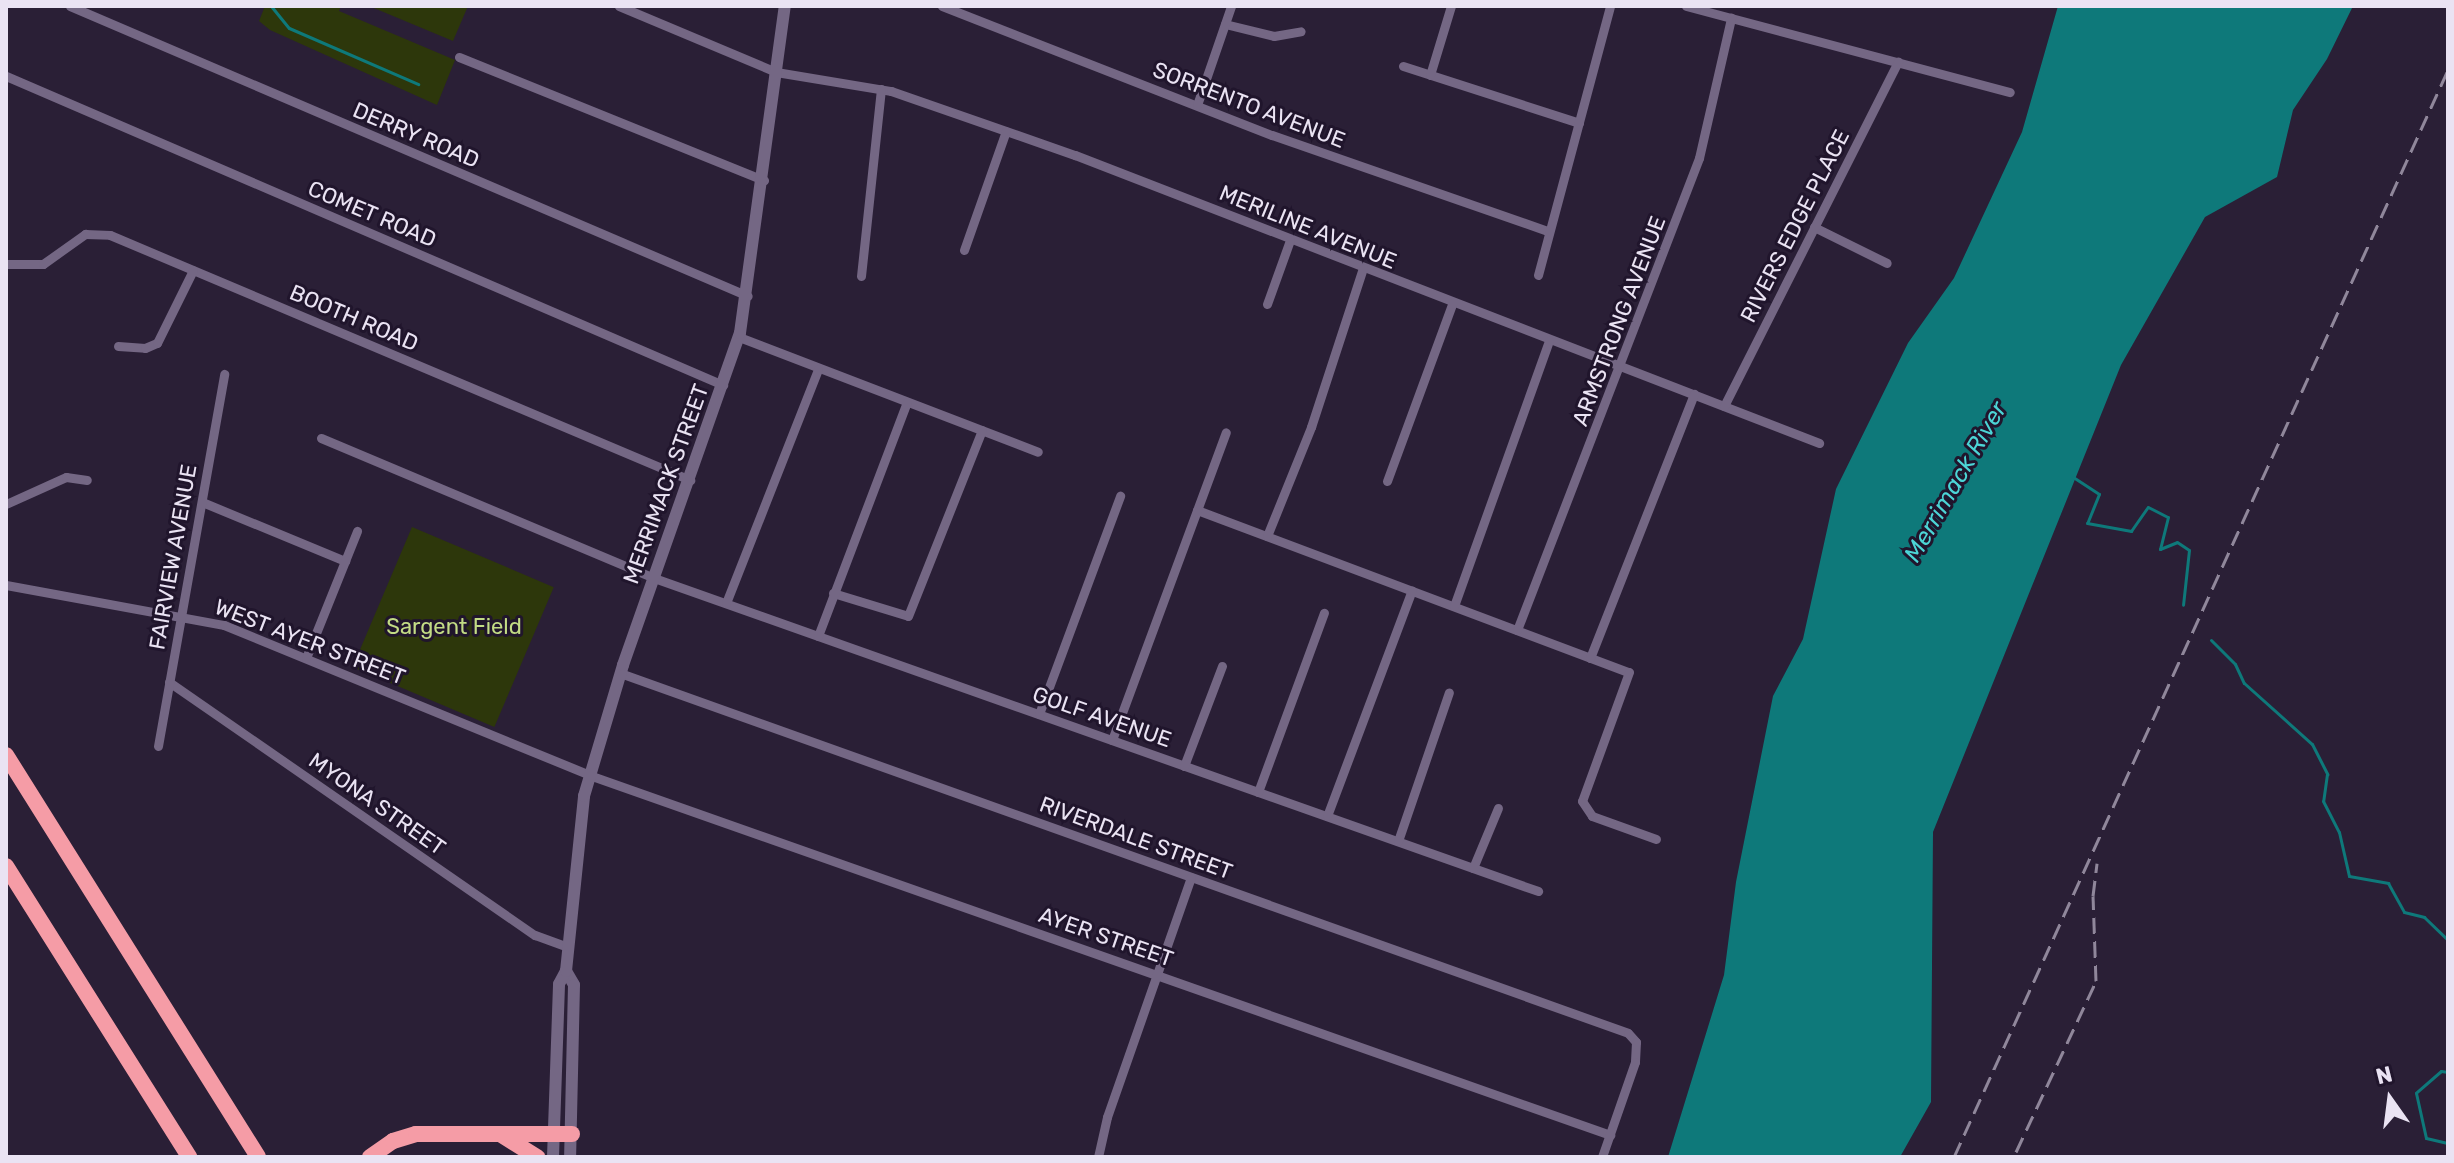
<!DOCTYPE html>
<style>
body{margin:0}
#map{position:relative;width:2454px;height:1163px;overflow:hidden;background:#2a1f36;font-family:Rubik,sans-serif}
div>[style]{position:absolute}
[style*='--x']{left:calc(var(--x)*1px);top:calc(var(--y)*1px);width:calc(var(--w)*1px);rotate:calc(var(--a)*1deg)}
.green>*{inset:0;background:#2d370b;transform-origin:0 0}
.water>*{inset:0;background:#0e797a}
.stream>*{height:3px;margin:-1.5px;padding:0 1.5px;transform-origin:1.5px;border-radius:1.5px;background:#0e797a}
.minor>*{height:9px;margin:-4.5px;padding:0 4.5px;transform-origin:4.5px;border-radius:4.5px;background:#746784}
.secondary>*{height:12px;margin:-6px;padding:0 6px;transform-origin:6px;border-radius:6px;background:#746784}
.motorway>*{height:16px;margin:-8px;padding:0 8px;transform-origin:8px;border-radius:8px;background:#f59ca6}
.rail>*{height:3px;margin-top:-1.5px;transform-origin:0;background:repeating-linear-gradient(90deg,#90879b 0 16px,transparent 0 24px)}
span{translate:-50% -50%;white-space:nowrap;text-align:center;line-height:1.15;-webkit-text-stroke:6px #20152c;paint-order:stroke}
.street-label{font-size:22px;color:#eae3f3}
.park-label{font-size:22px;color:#c3dc85}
.water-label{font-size:24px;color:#4cd5d6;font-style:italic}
.frame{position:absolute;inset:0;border:8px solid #eae3f3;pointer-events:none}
.north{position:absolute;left:2350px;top:1059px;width:80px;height:80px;-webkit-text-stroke:6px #20152c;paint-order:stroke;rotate:346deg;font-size:22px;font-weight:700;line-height:32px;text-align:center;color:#eae3f3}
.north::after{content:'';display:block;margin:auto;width:28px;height:36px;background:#eae3f3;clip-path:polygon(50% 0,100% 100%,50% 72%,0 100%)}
</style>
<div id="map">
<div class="green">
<div style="clip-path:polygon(265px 6px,341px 6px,339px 11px,455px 60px,437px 105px,270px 30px,259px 21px)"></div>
<div style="clip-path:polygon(369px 6px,468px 6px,453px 41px)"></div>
<div style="left:412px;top:527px;width:154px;height:152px;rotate:23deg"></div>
</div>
<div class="water">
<div style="clip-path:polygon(2058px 6px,2353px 6px,2327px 59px,2293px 110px,2277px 177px,2205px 217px,2121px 365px,1933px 832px,1931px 1102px,1900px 1157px,1668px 1157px,1724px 975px,1736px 882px,1773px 696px,1803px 639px,1836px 489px,1908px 343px,1954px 278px,2022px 132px)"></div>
</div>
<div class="stream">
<div style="--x:271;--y:6;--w:28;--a:51"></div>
<div style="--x:289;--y:28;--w:141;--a:23.5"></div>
<div style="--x:2073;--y:477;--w:31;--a:33"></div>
<div style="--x:2099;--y:494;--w:31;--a:112"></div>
<div style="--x:2087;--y:523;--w:45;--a:10.3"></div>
<div style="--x:2131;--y:531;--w:29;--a:-55"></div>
<div style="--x:2148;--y:507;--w:22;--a:27"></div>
<div style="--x:2168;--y:517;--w:33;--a:104"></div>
<div style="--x:2160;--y:549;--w:18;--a:-22"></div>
<div style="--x:2177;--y:542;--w:14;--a:34"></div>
<div style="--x:2189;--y:550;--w:55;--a:96.2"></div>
<div style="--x:2211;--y:640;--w:34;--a:45"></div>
<div style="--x:2235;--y:664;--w:21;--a:65"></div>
<div style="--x:2244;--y:683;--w:91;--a:41.9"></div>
<div style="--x:2312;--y:744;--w:34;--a:63"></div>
<div style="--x:2327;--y:774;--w:27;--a:98"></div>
<div style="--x:2323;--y:801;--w:35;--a:63"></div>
<div style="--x:2339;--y:832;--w:45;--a:77.2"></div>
<div style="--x:2349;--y:876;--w:40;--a:10"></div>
<div style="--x:2388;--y:883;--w:33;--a:61"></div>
<div style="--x:2404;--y:912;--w:21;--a:14"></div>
<div style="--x:2424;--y:917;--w:33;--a:44"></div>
<div style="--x:2448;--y:1072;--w:7;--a:-172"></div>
<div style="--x:2441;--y:1071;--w:33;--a:139"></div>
<div style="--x:2416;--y:1093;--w:46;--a:77.5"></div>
<div style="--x:2426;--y:1138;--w:23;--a:13"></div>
</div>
<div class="minor">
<div style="--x:70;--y:6;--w:737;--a:23.16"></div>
<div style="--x:619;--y:6;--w:170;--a:22.8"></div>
<div style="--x:776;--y:72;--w:117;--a:9.4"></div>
<div style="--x:891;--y:91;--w:195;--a:19.2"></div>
<div style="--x:1075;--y:155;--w:798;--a:21.16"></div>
<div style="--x:942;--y:6;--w:354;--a:21.4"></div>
<div style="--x:1272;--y:135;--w:291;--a:19.2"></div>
<div style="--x:1686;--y:6;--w:335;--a:14.9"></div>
<div style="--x:1225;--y:24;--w:50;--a:13.8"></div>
<div style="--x:1274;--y:36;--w:27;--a:-10"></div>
<div style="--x:459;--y:57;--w:329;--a:22"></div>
<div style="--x:1403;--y:66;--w:185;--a:17.9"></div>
<div style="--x:1430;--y:75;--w:72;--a:-73.1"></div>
<div style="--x:6;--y:76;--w:781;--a:23.31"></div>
<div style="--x:1197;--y:105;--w:105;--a:-71"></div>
<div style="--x:1814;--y:227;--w:81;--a:26.3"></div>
<div style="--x:964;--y:250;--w:126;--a:-70.6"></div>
<div style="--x:6;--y:264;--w:37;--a:0"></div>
<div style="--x:43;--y:264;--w:52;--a:-35.5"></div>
<div style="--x:85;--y:234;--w:25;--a:2"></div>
<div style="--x:110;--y:235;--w:630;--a:22.9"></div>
<div style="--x:1538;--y:275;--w:278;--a:-75"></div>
<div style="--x:861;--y:276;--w:188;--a:-83.9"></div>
<div style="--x:1267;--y:304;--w:68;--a:-70.2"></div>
<div style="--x:739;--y:337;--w:320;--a:21"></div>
<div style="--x:118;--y:346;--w:27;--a:4"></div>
<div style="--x:145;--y:348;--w:13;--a:-23"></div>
<div style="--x:157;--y:343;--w:81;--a:-63.7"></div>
<div style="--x:1724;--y:406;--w:386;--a:-63.2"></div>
<div style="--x:321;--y:438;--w:361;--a:22.8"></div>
<div style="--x:654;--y:578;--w:938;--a:19.5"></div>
<div style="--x:1387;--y:481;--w:189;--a:-69.8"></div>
<div style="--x:202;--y:502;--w:155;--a:22.4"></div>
<div style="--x:6;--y:504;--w:66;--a:-24.2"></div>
<div style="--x:66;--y:477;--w:21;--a:8"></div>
<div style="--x:1197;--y:510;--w:461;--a:20.6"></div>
<div style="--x:1629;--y:672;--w:137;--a:110"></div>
<div style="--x:1582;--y:801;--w:18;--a:56"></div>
<div style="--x:1592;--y:816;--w:68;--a:19.8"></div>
<div style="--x:1267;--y:536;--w:118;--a:-68"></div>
<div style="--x:1311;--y:427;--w:167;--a:-71.9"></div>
<div style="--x:6;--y:585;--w:222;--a:10.4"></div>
<div style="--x:224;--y:625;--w:395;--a:22.3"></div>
<div style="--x:589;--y:775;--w:1083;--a:19.42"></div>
<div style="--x:833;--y:593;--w:78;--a:17"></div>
<div style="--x:908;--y:616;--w:200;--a:-68.3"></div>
<div style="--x:726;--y:603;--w:251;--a:-68.5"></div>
<div style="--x:1454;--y:606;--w:282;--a:-70.3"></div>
<div style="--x:1517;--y:630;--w:506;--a:-68.91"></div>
<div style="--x:1699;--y:158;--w:144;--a:-77.1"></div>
<div style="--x:818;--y:636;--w:250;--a:-69.2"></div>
<div style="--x:306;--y:658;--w:137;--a:-68.1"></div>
<div style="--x:1590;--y:658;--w:284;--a:-68.5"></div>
<div style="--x:620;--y:673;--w:1070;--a:19.65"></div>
<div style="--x:1628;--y:1033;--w:12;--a:48"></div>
<div style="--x:1636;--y:1042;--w:20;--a:93"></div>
<div style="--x:1635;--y:1062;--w:101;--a:109.2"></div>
<div style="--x:169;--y:682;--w:445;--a:34.7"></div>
<div style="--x:535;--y:935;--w:35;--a:20"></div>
<div style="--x:1039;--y:714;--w:233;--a:-69.6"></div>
<div style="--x:1112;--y:740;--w:328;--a:-69.7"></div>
<div style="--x:158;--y:746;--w:378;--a:-79.9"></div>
<div style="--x:1184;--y:766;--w:107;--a:-69.2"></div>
<div style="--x:1258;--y:792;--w:191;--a:-69.8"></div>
<div style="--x:1327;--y:816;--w:241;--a:-69.4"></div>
<div style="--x:1398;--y:841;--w:157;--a:-71.1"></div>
<div style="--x:1473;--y:868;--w:65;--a:-67.4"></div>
<div style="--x:1098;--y:1157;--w:41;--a:-77.3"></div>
<div style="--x:1107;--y:1117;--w:254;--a:-70.7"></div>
</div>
<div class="secondary">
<div style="--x:566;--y:971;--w:16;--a:60"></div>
<div style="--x:574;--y:985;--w:172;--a:91.3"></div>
<div style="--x:553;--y:1157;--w:173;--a:-88"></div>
<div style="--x:559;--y:984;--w:15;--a:-62"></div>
<div style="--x:566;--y:971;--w:176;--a:-84.1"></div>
<div style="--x:584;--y:796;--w:137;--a:-73.4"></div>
<div style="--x:623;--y:665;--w:352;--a:-70.6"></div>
<div style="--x:740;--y:333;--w:330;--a:-82.2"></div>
</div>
<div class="motorway">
<div style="--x:6;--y:755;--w:474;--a:57.9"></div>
<div style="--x:6;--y:866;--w:344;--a:57.8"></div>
<div style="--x:500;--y:1134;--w:44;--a:31.9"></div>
<div style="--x:370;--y:1157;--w:28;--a:-35"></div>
<div style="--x:393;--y:1141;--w:24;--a:-17"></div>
<div style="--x:416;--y:1134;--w:156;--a:0"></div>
</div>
<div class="rail">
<div style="--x:2016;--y:1152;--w:189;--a:-64.9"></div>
<div style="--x:2096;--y:981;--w:85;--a:-92"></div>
<div style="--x:2093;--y:896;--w:33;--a:-83"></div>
<div style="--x:1954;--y:1157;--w:1194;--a:-65.56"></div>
</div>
<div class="street-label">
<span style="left:1249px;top:105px;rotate:21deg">SORRENTO AVENUE</span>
<span style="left:416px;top:135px;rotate:23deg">DERRY ROAD</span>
<span style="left:372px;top:214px;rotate:23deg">COMET ROAD</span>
<span style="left:1795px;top:226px;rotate:-63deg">RIVERS EDGE PLACE</span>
<span style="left:1308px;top:227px;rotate:22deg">MERILINE AVENUE</span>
<span style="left:354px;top:318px;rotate:23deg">BOOTH ROAD</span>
<span style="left:1619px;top:321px;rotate:-69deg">ARMSTRONG AVENUE</span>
<span style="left:666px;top:484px;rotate:-70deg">MERRIMACK STREET</span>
<span style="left:173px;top:557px;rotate:-80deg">FAIRVIEW AVENUE</span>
<span style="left:310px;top:642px;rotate:21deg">WEST AYER STREET</span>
<span style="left:1102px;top:717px;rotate:19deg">GOLF AVENUE</span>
<span style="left:377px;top:804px;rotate:35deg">MYONA STREET</span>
<span style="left:1136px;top:838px;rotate:20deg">RIVERDALE STREET</span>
<span style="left:1106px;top:937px;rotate:19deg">AYER STREET</span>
</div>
<div class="park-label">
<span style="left:454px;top:627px">Sargent Field</span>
</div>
<div class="water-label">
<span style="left:1956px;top:482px;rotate:-60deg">Merrimack River</span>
</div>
<div class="frame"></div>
<div class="north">N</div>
</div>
